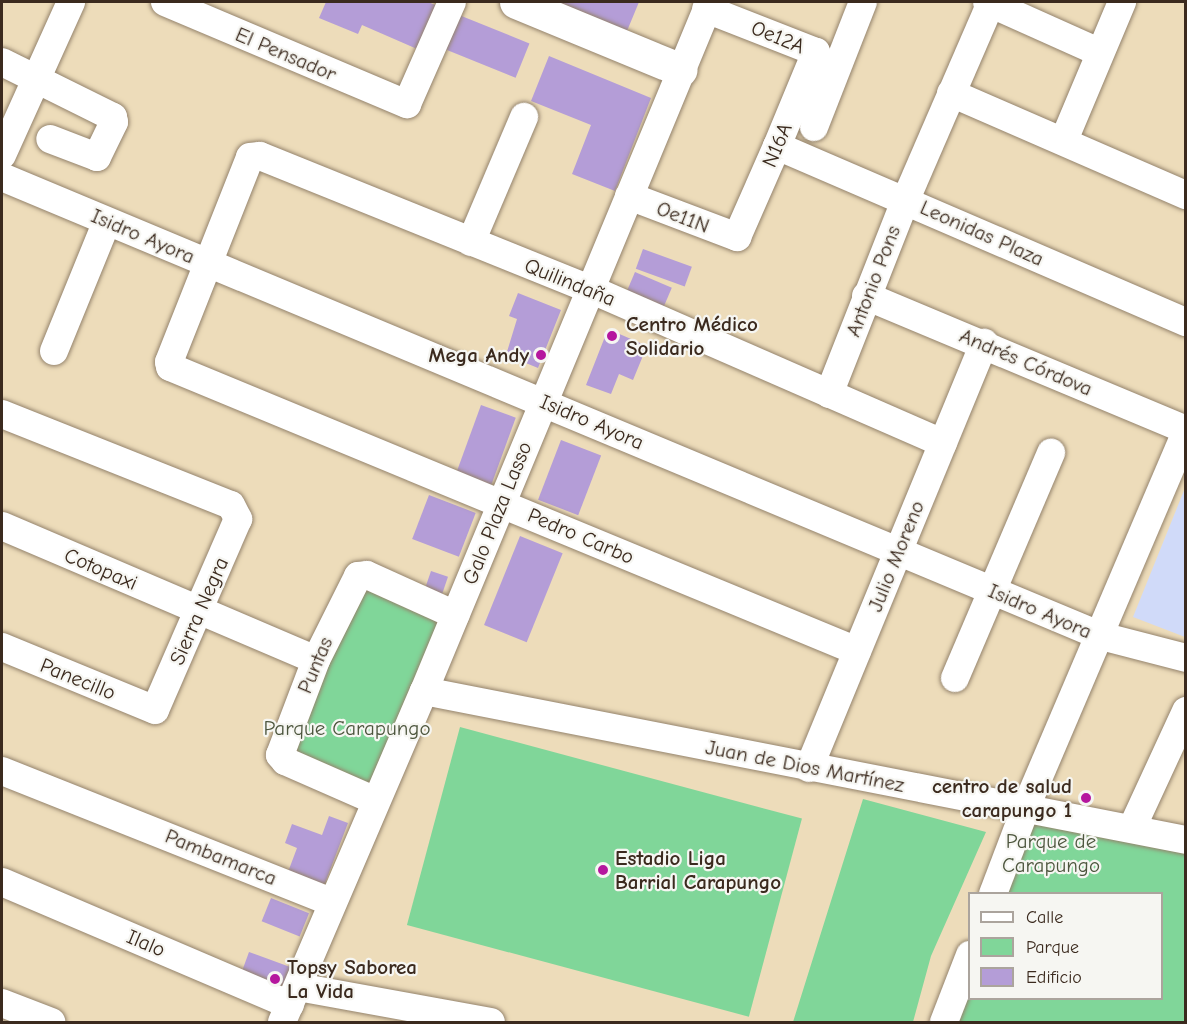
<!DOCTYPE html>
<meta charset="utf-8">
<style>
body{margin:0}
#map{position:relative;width:1187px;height:1024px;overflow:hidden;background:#eddcba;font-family:"Comic Neue",sans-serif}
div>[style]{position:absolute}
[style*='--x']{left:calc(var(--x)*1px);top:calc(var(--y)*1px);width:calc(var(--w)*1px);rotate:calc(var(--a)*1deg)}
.built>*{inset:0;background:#d0daf9}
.green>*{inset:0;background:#80d699;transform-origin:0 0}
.building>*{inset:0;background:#b49dd7;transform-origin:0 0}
.roads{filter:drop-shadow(0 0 2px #94836c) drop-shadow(0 0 2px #94836c)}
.minor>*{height:28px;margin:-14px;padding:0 14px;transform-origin:14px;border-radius:14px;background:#fff}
.major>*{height:33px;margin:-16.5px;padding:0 16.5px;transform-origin:16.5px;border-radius:16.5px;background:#fff}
.dots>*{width:16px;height:16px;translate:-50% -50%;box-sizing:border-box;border:3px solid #f6f6f2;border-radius:50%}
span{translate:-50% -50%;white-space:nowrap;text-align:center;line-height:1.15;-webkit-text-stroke:4.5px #f6f6f2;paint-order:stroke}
.street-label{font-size:21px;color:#3b2a1e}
.poi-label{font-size:21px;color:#3b2a1e;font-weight:700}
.left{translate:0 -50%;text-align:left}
.right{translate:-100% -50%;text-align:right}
.park-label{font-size:21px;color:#4c553d}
.frame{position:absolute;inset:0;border:3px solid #3b2a1e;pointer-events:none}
.legend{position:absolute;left:968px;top:892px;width:195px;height:108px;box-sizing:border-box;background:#f6f6f2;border:2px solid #aba49d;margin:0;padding:8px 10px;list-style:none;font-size:18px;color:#3b2a1e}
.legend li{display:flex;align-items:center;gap:12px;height:30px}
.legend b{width:30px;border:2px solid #aba49d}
</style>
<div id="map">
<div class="built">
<div style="clip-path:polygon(1185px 488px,1185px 637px,1133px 617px)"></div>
</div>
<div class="green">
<div style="left:361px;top:579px;width:90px;height:191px;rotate:23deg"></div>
<div style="left:460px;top:727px;width:354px;height:205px;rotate:15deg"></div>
<div style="clip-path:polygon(863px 799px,986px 832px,931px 956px,913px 1022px,793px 1022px)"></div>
<div style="clip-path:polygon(1026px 807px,1185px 841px,1185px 1022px,944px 1022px,969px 955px,970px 998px,1162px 998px,1162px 894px,993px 893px)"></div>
</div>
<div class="building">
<div style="clip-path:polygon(326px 2px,428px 2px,443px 8px,424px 52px,362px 25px,358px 34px,319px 18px)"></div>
<div style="clip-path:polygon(555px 2px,639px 2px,627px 31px)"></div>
<div style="left:459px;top:15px;width:76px;height:37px;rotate:22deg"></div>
<div style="clip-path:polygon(549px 56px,651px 98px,615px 191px,572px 174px,591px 125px,531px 101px)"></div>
<div style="left:643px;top:249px;width:52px;height:21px;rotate:20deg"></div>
<div style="left:635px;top:272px;width:40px;height:23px;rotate:23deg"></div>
<div style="clip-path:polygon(518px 293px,561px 310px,538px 368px,506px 355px,517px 319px,509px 316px)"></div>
<div style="clip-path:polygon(608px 329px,647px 346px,633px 380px,619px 374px,611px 394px,586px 385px)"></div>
<div style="left:481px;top:405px;width:37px;height:79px;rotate:20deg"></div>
<div style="left:561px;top:440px;width:43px;height:64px;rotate:21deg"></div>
<div style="left:429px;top:495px;width:50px;height:47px;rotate:21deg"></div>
<div style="left:520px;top:536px;width:46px;height:96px;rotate:22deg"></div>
<div style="left:431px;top:571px;width:18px;height:20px;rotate:19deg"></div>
<div style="clip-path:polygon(329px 816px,348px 823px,324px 886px,288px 872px,297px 848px,285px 843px,292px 824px,322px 835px)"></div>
<div style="left:271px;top:898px;width:41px;height:25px;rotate:22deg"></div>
<div style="left:249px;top:952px;width:46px;height:23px;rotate:20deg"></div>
</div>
<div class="roads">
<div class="minor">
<div style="--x:165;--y:2;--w:263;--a:22.9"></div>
<div style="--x:407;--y:104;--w:111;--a:-66.2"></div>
<div style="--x:987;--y:2;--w:123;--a:24.1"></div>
<div style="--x:2;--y:62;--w:124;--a:26.4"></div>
<div style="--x:113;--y:117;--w:5;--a:79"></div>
<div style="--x:114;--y:122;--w:39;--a:116"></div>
<div style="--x:97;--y:157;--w:50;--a:-159"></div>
<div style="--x:951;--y:93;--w:256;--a:23.5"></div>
<div style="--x:814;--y:127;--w:134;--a:-68.6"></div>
<div style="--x:1064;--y:140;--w:150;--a:-67.2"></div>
<div style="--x:777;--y:146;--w:445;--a:23.3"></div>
<div style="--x:2;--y:155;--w:168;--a:-65.7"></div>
<div style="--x:2;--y:177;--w:1191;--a:22.67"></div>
<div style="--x:1101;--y:636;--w:88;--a:14.5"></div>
<div style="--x:629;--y:196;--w:116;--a:20.8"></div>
<div style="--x:737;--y:237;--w:99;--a:-66.3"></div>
<div style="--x:777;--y:146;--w:102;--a:-67.5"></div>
<div style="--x:816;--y:52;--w:118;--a:-158.6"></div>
<div style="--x:471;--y:242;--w:136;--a:-67"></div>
<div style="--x:866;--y:296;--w:347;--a:22.7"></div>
<div style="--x:54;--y:351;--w:140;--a:-67.8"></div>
<div style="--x:829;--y:394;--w:210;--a:-68.5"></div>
<div style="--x:906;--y:199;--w:214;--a:-66.6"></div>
<div style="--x:2;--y:414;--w:246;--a:21.7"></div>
<div style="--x:231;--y:505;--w:16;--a:63"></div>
<div style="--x:238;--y:519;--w:208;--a:113.5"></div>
<div style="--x:155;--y:710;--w:165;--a:-157.6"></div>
<div style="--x:2;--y:526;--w:341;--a:23.1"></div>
<div style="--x:857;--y:651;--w:743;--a:-157.54"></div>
<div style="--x:170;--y:367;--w:5;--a:-101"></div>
<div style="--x:169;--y:362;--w:220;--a:-68.4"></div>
<div style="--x:250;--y:157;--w:10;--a:-6"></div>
<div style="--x:260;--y:156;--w:356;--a:22"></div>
<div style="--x:590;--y:289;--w:385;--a:23.6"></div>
<div style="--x:955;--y:678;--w:245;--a:-66.9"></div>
<div style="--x:424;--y:691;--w:776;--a:11.06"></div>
<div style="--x:809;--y:768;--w:460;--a:-67.6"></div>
<div style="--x:2;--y:771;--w:355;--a:21.7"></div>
<div style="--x:376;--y:801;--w:99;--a:-156.3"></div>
<div style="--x:285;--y:761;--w:8;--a:-130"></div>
<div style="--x:280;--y:755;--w:102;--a:-69.2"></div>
<div style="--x:316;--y:660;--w:94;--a:-63.4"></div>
<div style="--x:358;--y:576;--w:9;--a:-6"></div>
<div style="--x:367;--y:575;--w:97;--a:24.4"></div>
<div style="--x:1132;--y:828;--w:129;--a:-65.2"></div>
<div style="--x:2;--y:882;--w:313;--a:23.1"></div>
<div style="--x:993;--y:894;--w:93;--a:-69.2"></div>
<div style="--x:1026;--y:807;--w:409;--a:-66.9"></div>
<div style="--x:298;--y:987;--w:196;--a:10.3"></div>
<div style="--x:2;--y:1003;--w:53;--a:21.2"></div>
<div style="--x:282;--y:1022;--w:360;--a:-66.8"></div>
<div style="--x:424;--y:691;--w:746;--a:-67.46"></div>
<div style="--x:944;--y:1022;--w:72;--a:-68.8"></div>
</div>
<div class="major">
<div style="--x:516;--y:2;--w:178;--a:22.4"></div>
</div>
</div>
<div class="dots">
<div style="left:612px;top:336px;background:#b5179e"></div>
<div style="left:541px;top:355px;background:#b5179e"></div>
<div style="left:1086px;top:798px;background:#b5179e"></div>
<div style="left:603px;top:870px;background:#b5179e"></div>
<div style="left:275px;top:979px;background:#b5179e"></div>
</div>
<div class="street-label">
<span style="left:778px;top:37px;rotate:22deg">Oe12A</span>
<span style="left:286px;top:54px;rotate:23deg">El Pensador</span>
<span style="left:777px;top:145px;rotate:-67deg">N16A</span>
<span style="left:683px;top:217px;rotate:21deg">Oe11N</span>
<span style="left:982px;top:233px;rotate:24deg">Leonidas Plaza</span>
<span style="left:143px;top:236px;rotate:23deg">Isidro Ayora</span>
<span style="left:873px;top:281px;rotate:-69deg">Antonio Pons</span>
<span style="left:570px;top:282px;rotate:22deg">Quilindaña</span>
<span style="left:1026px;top:362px;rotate:23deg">Andrés Córdova</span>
<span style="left:592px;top:422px;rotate:23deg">Isidro Ayora</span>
<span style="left:497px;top:513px;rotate:-68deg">Galo Plaza Lasso</span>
<span style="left:581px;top:536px;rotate:23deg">Pedro Carbo</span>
<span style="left:896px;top:556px;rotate:-68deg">Julio Moreno</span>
<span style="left:101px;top:569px;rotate:23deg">Cotopaxi</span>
<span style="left:199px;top:611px;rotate:-66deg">Sierra Negra</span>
<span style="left:1040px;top:611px;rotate:23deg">Isidro Ayora</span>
<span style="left:315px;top:665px;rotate:-67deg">Puntas</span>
<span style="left:78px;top:679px;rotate:22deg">Panecillo</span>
<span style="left:805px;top:766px;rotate:11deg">Juan de Dios Martínez</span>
<span style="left:221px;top:857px;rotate:22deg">Pambamarca</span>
<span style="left:146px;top:943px;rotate:23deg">Ilalo</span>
</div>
<div class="poi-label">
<span class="left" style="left:626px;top:336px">Centro Médico<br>Solidario</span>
<span class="right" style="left:529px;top:355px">Mega Andy</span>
<span class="right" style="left:1072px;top:798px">centro de salud<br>carapungo 1</span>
<span class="left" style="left:615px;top:870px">Estadio Liga<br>Barrial Carapungo</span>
<span class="left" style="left:287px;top:979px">Topsy Saborea<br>La Vida</span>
</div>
<div class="park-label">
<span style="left:347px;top:728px">Parque Carapungo</span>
<span style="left:1051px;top:853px">Parque de<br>Carapungo</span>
</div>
<div class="frame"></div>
<ul class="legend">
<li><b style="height:8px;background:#fff"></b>Calle</li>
<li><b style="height:16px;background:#80d699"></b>Parque</li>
<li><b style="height:16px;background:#b49dd7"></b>Edificio</li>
</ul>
</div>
